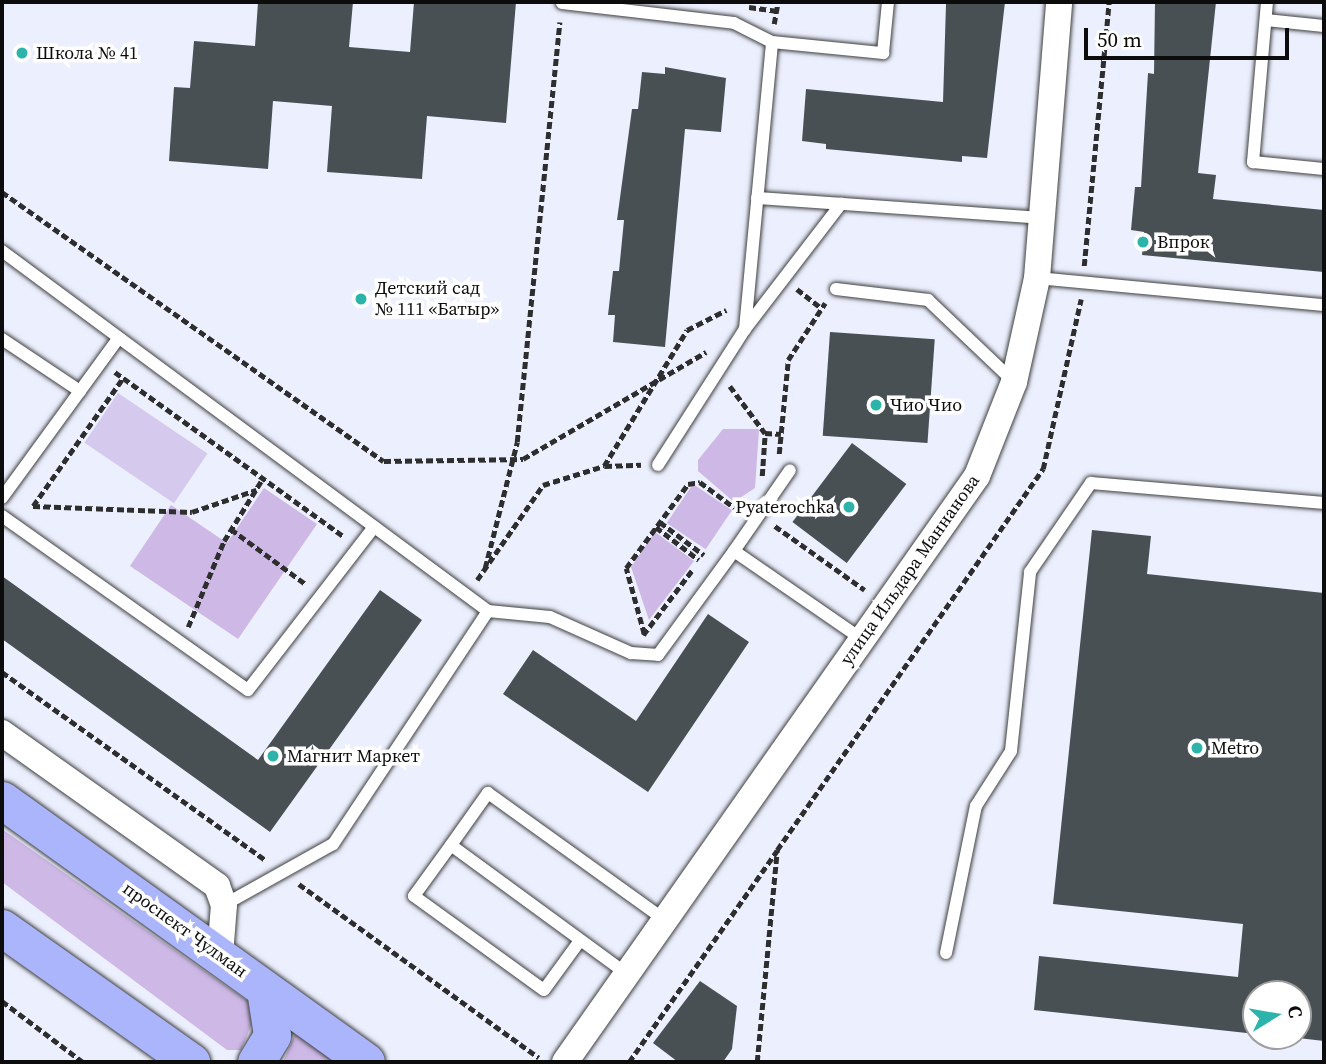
<!DOCTYPE html>
<meta charset="utf-8">
<style>
body{margin:0}
#map{position:relative;width:1326px;height:1064px;overflow:hidden;background:#ecf0fe;font-family:"Source Serif 4",serif}
div>[style]{position:absolute}
[style*='--x']{left:calc(var(--x)*1px);top:calc(var(--y)*1px);width:calc(var(--w)*1px);rotate:calc(var(--a)*1deg)}
.green>*{inset:0;background:#cdb8e6;transform-origin:0 0}
.pitch>*{inset:0;background:#d5c9ee;transform-origin:0 0}
.building>*{inset:0;background:#495054;transform-origin:0 0}
.path>*{height:4.5px;margin-top:-2.25px;transform-origin:0;background:repeating-linear-gradient(90deg,#2e2e2e 0 7px,transparent 0 10.5px)}
.roads{filter:drop-shadow(0 0 2px #3f3f3f) drop-shadow(0 0 2px #3f3f3f)}
.service>*{height:12px;margin:-6px;padding:0 6px;transform-origin:6px;border-radius:6px;background:#fff}
.minor>*{height:26px;margin:-13px;padding:0 13px;transform-origin:13px;border-radius:13px;background:#fff}
.secondary>*{height:37px;margin:-18.5px;padding:0 18.5px;transform-origin:18.5px;border-radius:18.5px;background:#aab5fb}
.dots>*{width:19px;height:19px;translate:-50% -50%;box-sizing:border-box;border:4px solid #fff;border-radius:50%}
span{translate:-50% -50%;white-space:nowrap;text-align:center;line-height:1.15;-webkit-text-stroke:7px #fff;paint-order:stroke}
.poi-label{font-size:18px;color:#0c0c0c}
.left{translate:0 -50%;text-align:left}
.right{translate:-100% -50%;text-align:right}
.street-label{font-size:18px;color:#0c0c0c}
.frame{position:absolute;inset:0;border:4px solid #0c0c0c;pointer-events:none}
.north{position:absolute;left:1242px;top:980px;width:70px;height:70px;box-sizing:border-box;background:#fff;border:2px solid #9e9e9e;border-radius:50%;rotate:79deg;font-size:19px;font-weight:700;line-height:28px;text-align:center;color:#0c0c0c}
.north::after{content:'';display:block;margin:auto;width:24px;height:32px;background:#2cb4ab;clip-path:polygon(50% 0,100% 100%,50% 72%,0 100%)}
.scale{position:absolute;left:1084px;top:28px;width:205px;height:32px;box-sizing:border-box;border:4px solid #0c0c0c;border-top:0;padding-left:9px;font-size:21px;line-height:24px;white-space:nowrap;color:#0c0c0c;-webkit-text-stroke:5px #fff;paint-order:stroke}
</style>
<div id="map">
<div class="green">
<div style="clip-path:polygon(723px 429px,759px 429px,755px 488px,734px 502px,698px 471px,698px 460px)"></div>
<div style="left:693px;top:484px;width:47px;height:47px;rotate:34deg"></div>
<div style="clip-path:polygon(264px 488px,317px 524px,238px 639px,130px 566px,171px 505px,227px 543px)"></div>
<div style="clip-path:polygon(655px 532px,694px 561px,649px 620px,631px 567px)"></div>
<div style="clip-path:polygon(2px 829px,250px 1003px,254px 1019px,241px 1050px,227px 1050px,2px 882px)"></div>
<div style="clip-path:polygon(299px 1025px,346px 1062px,283px 1062px)"></div>
</div>
<div class="pitch">
<div style="left:118px;top:393px;width:108px;height:60px;rotate:34deg"></div>
</div>
<div class="building">
<div style="clip-path:polygon(258px 2px,353px 2px,349px 47px,410px 52px,414px 2px,516px 2px,506px 123px,427px 116px,422px 179px,327px 172px,332px 106px,273px 101px,268px 169px,169px 161px,174px 87px,190px 88px,194px 41px,255px 46px)"></div>
<div style="clip-path:polygon(1005px 2px,987px 158px,962px 156px,962px 162px,826px 149px,826px 144px,802px 141px,806px 89px,943px 102px,946px 4px)"></div>
<div style="clip-path:polygon(1155px 2px,1216px 2px,1198px 173px,1216px 175px,1213px 199px,1324px 210px,1324px 272px,1142px 255px,1144px 232px,1131px 230px,1135px 187px,1141px 187px,1148px 73px,1154px 74px)"></div>
<div style="clip-path:polygon(665px 67px,726px 78px,721px 132px,685px 129px,665px 347px,613px 342px,615px 315px,608px 315px,613px 271px,619px 271px,624px 220px,617px 220px,632px 109px,638px 109px,642px 72px,665px 74px)"></div>
<div style="left:830px;top:332px;width:105px;height:104px;rotate:4deg"></div>
<div style="left:852px;top:443px;width:68px;height:99px;rotate:37deg"></div>
<div style="clip-path:polygon(1092px 530px,1151px 536px,1147px 574px,1324px 593px,1324px 1041px,1298px 1038px,1298px 994px,1256px 994px,1256px 1034px,1034px 1010px,1039px 956px,1238px 977px,1243px 924px,1053px 904px)"></div>
<div style="clip-path:polygon(2px 576px,258px 760px,380px 590px,422px 620px,270px 832px,2px 639px)"></div>
<div style="clip-path:polygon(708px 614px,749px 642px,648px 792px,503px 694px,533px 650px,636px 721px)"></div>
<div style="clip-path:polygon(700px 981px,737px 1006px,732px 1049px,723px 1062px,678px 1062px,653px 1043px)"></div>
</div>
<div class="path">
<div style="--x:749;--y:7;--w:27;--a:8"></div>
<div style="--x:774;--y:24;--w:22;--a:-80"></div>
<div style="--x:2;--y:192;--w:467;--a:35.2"></div>
<div style="--x:384;--y:461;--w:139;--a:-0.8"></div>
<div style="--x:523;--y:459;--w:212;--a:-30.3"></div>
<div style="--x:1084;--y:266;--w:265;--a:-84.6"></div>
<div style="--x:797;--y:289;--w:31;--a:38"></div>
<div style="--x:115;--y:372;--w:281;--a:35.7"></div>
<div style="--x:730;--y:386;--w:59;--a:53.3"></div>
<div style="--x:779;--y:454;--w:94;--a:-84.5"></div>
<div style="--x:788;--y:360;--w:68;--a:-57"></div>
<div style="--x:605;--y:466;--w:36;--a:-2"></div>
<div style="--x:762;--y:476;--w:43;--a:-86"></div>
<div style="--x:765;--y:433;--w:16;--a:4"></div>
<div style="--x:33;--y:506;--w:159;--a:2.2"></div>
<div style="--x:192;--y:512;--w:68;--a:-19"></div>
<div style="--x:33;--y:506;--w:156;--a:-54.9"></div>
<div style="--x:660;--y:522;--w:55;--a:36.9"></div>
<div style="--x:775;--y:526;--w:110;--a:35.4"></div>
<div style="--x:656;--y:527;--w:54;--a:37.5"></div>
<div style="--x:231;--y:529;--w:94;--a:36.4"></div>
<div style="--x:485;--y:568;--w:130;--a:-75.7"></div>
<div style="--x:517;--y:442;--w:422;--a:-84.2"></div>
<div style="--x:477;--y:580;--w:116;--a:-55.2"></div>
<div style="--x:543;--y:485;--w:64;--a:-17.3"></div>
<div style="--x:604;--y:466;--w:159;--a:-58.6"></div>
<div style="--x:687;--y:330;--w:44;--a:-27.1"></div>
<div style="--x:188;--y:627;--w:93;--a:-67.3"></div>
<div style="--x:224;--y:541;--w:74;--a:-58.2"></div>
<div style="--x:644;--y:634;--w:68;--a:-105.3"></div>
<div style="--x:626;--y:568;--w:104;--a:-53.6"></div>
<div style="--x:688;--y:484;--w:12;--a:-9"></div>
<div style="--x:700;--y:482;--w:49;--a:36.6"></div>
<div style="--x:643;--y:635;--w:83;--a:-52.9"></div>
<div style="--x:2;--y:672;--w:325;--a:35.5"></div>
<div style="--x:299;--y:884;--w:296;--a:35.9"></div>
<div style="--x:2;--y:1001;--w:101;--a:37"></div>
<div style="--x:629;--y:1062;--w:258;--a:-55"></div>
<div style="--x:757;--y:1062;--w:213;--a:-84.6"></div>
<div style="--x:777;--y:850;--w:465;--a:-55.1"></div>
<div style="--x:1043;--y:469;--w:174;--a:-77.4"></div>
</div>
<div class="roads">
<div class="service">
<div style="--x:1267;--y:2;--w:161;--a:95"></div>
<div style="--x:1253;--y:162;--w:71;--a:5.6"></div>
<div style="--x:562;--y:3;--w:173;--a:6.6"></div>
<div style="--x:734;--y:23;--w:42;--a:26.6"></div>
<div style="--x:1266;--y:20;--w:58;--a:5.9"></div>
<div style="--x:757;--y:198;--w:286;--a:4"></div>
<div style="--x:2;--y:251;--w:605;--a:36.53"></div>
<div style="--x:488;--y:611;--w:280;--a:123.6"></div>
<div style="--x:333;--y:844;--w:125;--a:150.8"></div>
<div style="--x:1037;--y:278;--w:288;--a:5.4"></div>
<div style="--x:836;--y:289;--w:93;--a:6.8"></div>
<div style="--x:928;--y:300;--w:119;--a:43.6"></div>
<div style="--x:745;--y:329;--w:288;--a:-84.6"></div>
<div style="--x:772;--y:42;--w:112;--a:5.7"></div>
<div style="--x:883;--y:53;--w:51;--a:-84.4"></div>
<div style="--x:2;--y:339;--w:94;--a:33.7"></div>
<div style="--x:658;--y:465;--w:161;--a:-57.4"></div>
<div style="--x:745;--y:329;--w:158;--a:-52.5"></div>
<div style="--x:2;--y:498;--w:197;--a:-53.9"></div>
<div style="--x:2;--y:516;--w:301;--a:35.3"></div>
<div style="--x:248;--y:690;--w:206;--a:-52.3"></div>
<div style="--x:734;--y:551;--w:98;--a:-55.3"></div>
<div style="--x:488;--y:611;--w:62;--a:5.5"></div>
<div style="--x:550;--y:617;--w:89;--a:24"></div>
<div style="--x:631;--y:653;--w:27;--a:4"></div>
<div style="--x:658;--y:655;--w:129;--a:-53.8"></div>
<div style="--x:734;--y:551;--w:157;--a:34.6"></div>
<div style="--x:451;--y:845;--w:63;--a:126"></div>
<div style="--x:414;--y:896;--w:160;--a:35.9"></div>
<div style="--x:544;--y:990;--w:59;--a:-53.9"></div>
<div style="--x:946;--y:953;--w:150;--a:-78.5"></div>
<div style="--x:976;--y:806;--w:65;--a:-57.5"></div>
<div style="--x:1011;--y:751;--w:180;--a:-83.9"></div>
<div style="--x:1030;--y:572;--w:108;--a:-55.6"></div>
<div style="--x:1091;--y:483;--w:234;--a:4.9"></div>
<div style="--x:627;--y:974;--w:218;--a:-143.8"></div>
<div style="--x:451;--y:845;--w:64;--a:-54.6"></div>
<div style="--x:488;--y:793;--w:218;--a:35.7"></div>
</div>
<div class="minor">
<div style="--x:2;--y:733;--w:264;--a:35.4"></div>
<div style="--x:217;--y:886;--w:20;--a:70"></div>
<div style="--x:224;--y:905;--w:50;--a:94.6"></div>
<div style="--x:565;--y:1062;--w:716;--a:-54.89"></div>
<div style="--x:977;--y:476;--w:101;--a:-68.5"></div>
<div style="--x:1014;--y:382;--w:107;--a:-77.5"></div>
<div style="--x:1037;--y:278;--w:277;--a:-85.4"></div>
</div>
<div class="secondary">
<div style="--x:2;--y:800;--w:448;--a:35.7"></div>
<div style="--x:2;--y:928;--w:232;--a:35.3"></div>
<div style="--x:256;--y:1062;--w:31;--a:-59"></div>
<div style="--x:272;--y:1035;--w:46;--a:-98.8"></div>
</div>
</div>
<div class="dots">
<div style="left:22px;top:53px;background:#2cb4ab"></div>
<div style="left:1143px;top:242px;background:#2cb4ab"></div>
<div style="left:361px;top:299px;background:#2cb4ab"></div>
<div style="left:876px;top:405px;background:#2cb4ab"></div>
<div style="left:849px;top:507px;background:#2cb4ab"></div>
<div style="left:1197px;top:748px;background:#2cb4ab"></div>
<div style="left:273px;top:756px;background:#2cb4ab"></div>
</div>
<div class="poi-label">
<span class="left" style="left:36px;top:53px">Школа № 41</span>
<span class="left" style="left:1157px;top:242px">Впрок</span>
<span class="left" style="left:375px;top:299px">Детский сад<br>№ 111 «Батыр»</span>
<span class="left" style="left:890px;top:405px">Чио Чио</span>
<span class="right" style="left:835px;top:507px">Pyaterochka</span>
<span class="left" style="left:1211px;top:748px">Metro</span>
<span class="left" style="left:287px;top:756px">Магнит Маркет</span>
</div>
<div class="street-label">
<span style="left:910px;top:570px;rotate:-55deg">улица Ильдара Маннанова</span>
<span style="left:185px;top:930px;rotate:36deg">проспект Чулман</span>
</div>
<div class="frame"></div>
<div class="north">С</div>
<div class="scale">50 m</div>
</div>
